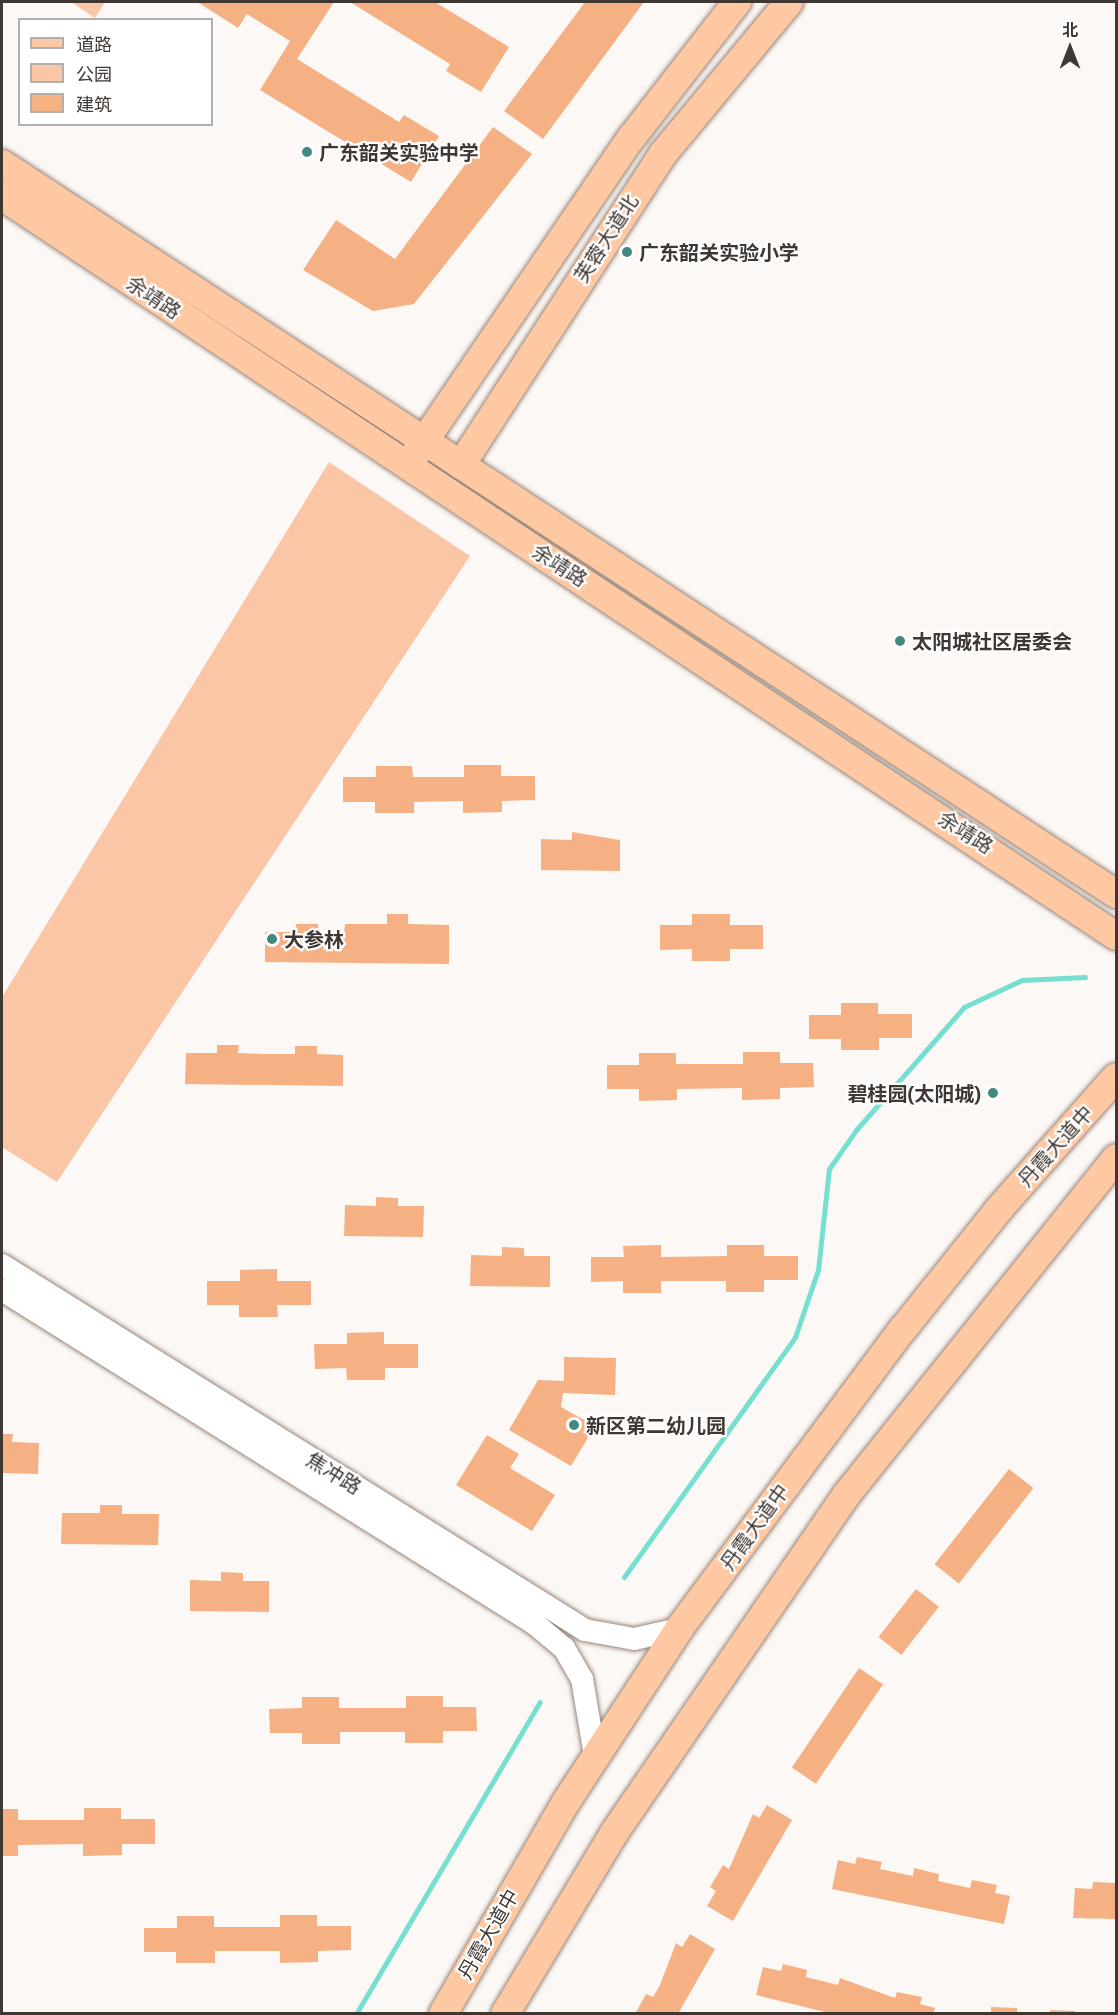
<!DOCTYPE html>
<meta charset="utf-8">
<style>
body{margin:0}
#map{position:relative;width:1118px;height:2015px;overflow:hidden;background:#fcf8f5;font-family:"IBM Plex Sans","Noto Sans SC",sans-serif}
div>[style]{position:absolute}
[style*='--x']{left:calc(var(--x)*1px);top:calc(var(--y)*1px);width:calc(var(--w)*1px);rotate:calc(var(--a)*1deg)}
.green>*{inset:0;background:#fac6a6}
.stream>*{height:5px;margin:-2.5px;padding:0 2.5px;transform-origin:2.5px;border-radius:2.5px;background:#77dfd1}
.building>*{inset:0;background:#f5b184;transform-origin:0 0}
.roads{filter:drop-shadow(0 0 2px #978579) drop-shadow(0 0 2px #978579)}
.minor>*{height:22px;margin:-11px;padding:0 11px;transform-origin:11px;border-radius:11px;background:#fff}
.major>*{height:28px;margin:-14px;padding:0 14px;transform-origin:14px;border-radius:14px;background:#fec8a3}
.dots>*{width:16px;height:16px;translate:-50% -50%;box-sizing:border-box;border:3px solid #fff;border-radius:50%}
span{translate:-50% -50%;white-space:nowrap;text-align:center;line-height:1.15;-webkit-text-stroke:4.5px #fff;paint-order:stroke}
.poi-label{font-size:20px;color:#3f3732;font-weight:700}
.left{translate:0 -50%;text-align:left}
.right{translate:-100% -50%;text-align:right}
.street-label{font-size:20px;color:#3f3732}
.frame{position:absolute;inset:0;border:3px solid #3f3732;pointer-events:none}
.legend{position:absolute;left:18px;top:18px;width:195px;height:108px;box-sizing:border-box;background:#fff;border:2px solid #b2afad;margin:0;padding:8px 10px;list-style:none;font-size:18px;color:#3f3732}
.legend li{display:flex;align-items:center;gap:12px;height:30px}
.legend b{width:30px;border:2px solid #b2afad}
.north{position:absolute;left:1040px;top:18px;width:60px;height:60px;-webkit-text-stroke:4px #fff;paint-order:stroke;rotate:0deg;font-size:16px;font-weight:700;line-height:24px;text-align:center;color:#3f3732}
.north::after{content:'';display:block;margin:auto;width:21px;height:27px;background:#3f3732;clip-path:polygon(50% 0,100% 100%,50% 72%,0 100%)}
</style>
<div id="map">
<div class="green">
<div style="clip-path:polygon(71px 2px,105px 2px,95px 18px)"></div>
<div style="clip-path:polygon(329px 462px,470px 556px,57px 1182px,2px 1147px,2px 997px)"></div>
</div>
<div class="stream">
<div style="--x:624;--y:1577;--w:295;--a:-54.5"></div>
<div style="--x:795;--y:1337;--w:71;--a:-71.1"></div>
<div style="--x:818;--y:1270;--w:102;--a:-83.8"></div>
<div style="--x:829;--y:1169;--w:47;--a:-55.3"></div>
<div style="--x:856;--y:1130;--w:164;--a:-48.7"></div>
<div style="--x:964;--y:1007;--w:64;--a:-25"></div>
<div style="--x:1022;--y:980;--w:63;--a:-2.7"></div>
<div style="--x:356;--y:2014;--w:362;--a:-59.5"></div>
</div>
<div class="building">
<div style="clip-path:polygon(334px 2px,297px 59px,399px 122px,404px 115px,439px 136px,411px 182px,260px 90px,290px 41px,247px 14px,238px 28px,199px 3px)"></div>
<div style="clip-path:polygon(350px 2px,435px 2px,509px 47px,481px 92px,446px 71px,450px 64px)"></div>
<div style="clip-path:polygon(585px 2px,644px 2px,543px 139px,504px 111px)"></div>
<div style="clip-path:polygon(493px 127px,532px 154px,414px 304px,373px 311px,303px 270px,336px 220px,395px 259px)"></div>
<div style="clip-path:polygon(464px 765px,501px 765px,501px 776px,535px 776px,535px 800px,502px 801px,502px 812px,463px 813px,463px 801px,414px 802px,414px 813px,375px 813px,375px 802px,343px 802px,343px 777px,376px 777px,376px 766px,412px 766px,413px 777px,464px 777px)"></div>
<div style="clip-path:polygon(572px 832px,620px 840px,620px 871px,541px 870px,541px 839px,572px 840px)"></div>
<div style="clip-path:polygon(387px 914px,408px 914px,408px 924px,449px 925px,449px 964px,265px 962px,265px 932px,296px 932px,296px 924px,318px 924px,318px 932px,344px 933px,345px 924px,387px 924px)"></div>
<div style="clip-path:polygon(692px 914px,730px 914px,730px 925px,763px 925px,763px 949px,730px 949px,730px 961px,692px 961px,692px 949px,660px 950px,660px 925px,692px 925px)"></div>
<div style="clip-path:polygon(841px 1003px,878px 1003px,878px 1014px,912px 1014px,912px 1038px,879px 1038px,879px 1050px,841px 1050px,841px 1039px,809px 1039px,809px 1015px,841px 1015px)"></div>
<div style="clip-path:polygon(217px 1045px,239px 1045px,238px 1053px,265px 1054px,295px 1054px,295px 1046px,317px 1046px,317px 1054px,343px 1055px,343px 1086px,185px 1084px,186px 1053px,217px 1053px)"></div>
<div style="clip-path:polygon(743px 1052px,780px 1052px,780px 1063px,813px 1063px,814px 1087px,780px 1088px,780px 1099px,742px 1100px,742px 1088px,677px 1089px,677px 1100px,639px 1101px,639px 1089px,607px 1089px,607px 1065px,639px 1065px,639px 1053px,676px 1053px,676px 1064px,743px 1064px)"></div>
<div style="clip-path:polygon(376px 1197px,398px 1198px,398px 1206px,424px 1206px,423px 1237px,344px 1236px,345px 1205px,376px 1206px)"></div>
<div style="clip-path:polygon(661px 1245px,661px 1257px,727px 1256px,727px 1245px,764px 1245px,764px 1256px,798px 1256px,798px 1280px,764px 1280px,764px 1292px,726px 1292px,726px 1281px,661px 1281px,661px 1293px,623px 1293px,623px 1281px,591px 1282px,591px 1257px,624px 1257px,623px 1246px)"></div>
<div style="clip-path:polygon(502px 1247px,524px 1248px,524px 1256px,550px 1256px,550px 1287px,470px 1286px,471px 1255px,502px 1256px)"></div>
<div style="clip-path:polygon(277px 1269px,277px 1281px,311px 1281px,311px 1305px,277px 1305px,278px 1317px,239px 1317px,239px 1305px,207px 1305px,207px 1281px,240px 1281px,240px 1270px)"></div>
<div style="clip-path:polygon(384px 1332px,384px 1344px,418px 1344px,418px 1368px,385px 1368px,385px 1380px,347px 1380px,346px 1368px,315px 1369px,314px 1344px,347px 1344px,347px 1333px)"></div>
<div style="clip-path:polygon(564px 1357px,616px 1358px,615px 1395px,563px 1393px,561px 1407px,595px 1426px,571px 1466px,509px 1430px,538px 1380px,564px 1381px)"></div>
<div style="clip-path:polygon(2px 1434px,13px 1434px,12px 1442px,39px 1443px,38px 1474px,2px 1473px)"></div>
<div style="clip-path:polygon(487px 1435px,519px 1454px,510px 1468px,555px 1495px,532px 1531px,456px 1485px)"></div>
<div style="left:1009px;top:1469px;width:31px;height:121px;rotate:38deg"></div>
<div style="clip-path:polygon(100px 1505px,122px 1505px,122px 1514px,159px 1514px,158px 1545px,61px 1544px,62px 1513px,100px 1513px)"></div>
<div style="clip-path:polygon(221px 1572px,243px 1573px,243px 1581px,269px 1581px,269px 1612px,190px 1611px,190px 1580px,221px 1581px)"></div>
<div style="left:916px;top:1589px;width:29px;height:61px;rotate:38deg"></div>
<div style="left:859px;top:1668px;width:29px;height:120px;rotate:34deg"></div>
<div style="clip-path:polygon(406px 1696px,443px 1696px,443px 1707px,476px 1707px,477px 1731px,443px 1731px,443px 1743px,405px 1743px,405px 1732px,340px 1732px,340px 1744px,302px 1744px,302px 1733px,270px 1733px,269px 1709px,302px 1708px,302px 1697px,339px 1697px,339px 1708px,406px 1708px)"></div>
<div style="clip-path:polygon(767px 1805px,792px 1820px,733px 1921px,707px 1906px,716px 1891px,710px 1887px,723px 1865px,729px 1869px,753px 1814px,759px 1818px)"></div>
<div style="clip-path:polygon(84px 1808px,121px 1808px,121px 1819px,155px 1819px,155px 1844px,122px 1844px,122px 1855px,83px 1856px,83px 1844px,18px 1845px,18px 1856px,2px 1856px,2px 1809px,18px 1809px,18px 1820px,84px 1820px)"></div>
<div style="clip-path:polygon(857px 1857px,882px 1862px,880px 1869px,913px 1876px,914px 1868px,939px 1874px,938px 1881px,970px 1888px,972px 1880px,997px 1885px,995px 1893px,1010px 1896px,1004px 1924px,832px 1889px,838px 1860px,855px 1864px)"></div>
<div style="clip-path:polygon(1093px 1882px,1116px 1883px,1116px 1919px,1073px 1918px,1075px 1888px,1092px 1889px)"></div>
<div style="clip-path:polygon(280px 1915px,317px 1915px,317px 1926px,351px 1926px,351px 1950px,318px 1951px,318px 1962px,280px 1963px,280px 1951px,215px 1951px,215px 1963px,176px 1963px,176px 1952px,144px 1952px,144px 1928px,177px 1928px,177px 1916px,214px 1916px,214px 1927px,280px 1927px)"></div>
<div style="clip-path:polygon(690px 1934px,715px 1949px,678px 2014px,635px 2014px,646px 1994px,653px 1997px,660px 1985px,676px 1943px,682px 1947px)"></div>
<div style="clip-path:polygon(783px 1964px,807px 1970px,806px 1977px,838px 1985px,840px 1978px,895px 1998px,897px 1992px,922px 1997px,920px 2004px,935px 2008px,933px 2014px,833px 2014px,756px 1995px,763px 1967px,781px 1971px)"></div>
<div style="clip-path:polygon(991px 2007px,1017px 2008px,1017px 2014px,991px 2014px)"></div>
<div style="clip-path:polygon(1050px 2010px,1075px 2011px,1075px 2014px,1050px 2014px)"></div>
</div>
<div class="roads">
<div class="minor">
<div style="--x:2;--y:1265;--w:688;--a:32.05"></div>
<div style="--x:585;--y:1630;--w:50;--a:10.4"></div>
<div style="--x:634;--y:1639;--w:46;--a:-12.5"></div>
<div style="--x:2;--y:1290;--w:629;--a:32.07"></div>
<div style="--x:535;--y:1624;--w:38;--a:40"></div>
<div style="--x:564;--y:1648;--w:36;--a:60"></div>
<div style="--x:582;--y:1679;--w:78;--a:80.4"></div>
</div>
<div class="major">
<div style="--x:2;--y:164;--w:1332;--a:33.24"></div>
<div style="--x:2;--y:196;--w:1337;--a:33.6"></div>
<div style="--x:414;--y:456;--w:386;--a:-55.7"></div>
<div style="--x:632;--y:137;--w:171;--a:-52.1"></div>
<div style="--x:461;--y:465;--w:371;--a:-57"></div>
<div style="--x:663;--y:154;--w:197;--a:-50.3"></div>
<div style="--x:443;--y:2014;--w:245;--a:-59.9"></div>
<div style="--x:566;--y:1802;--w:207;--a:-56.8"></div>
<div style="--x:679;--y:1629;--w:374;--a:-53.3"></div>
<div style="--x:903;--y:1329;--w:154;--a:-51.3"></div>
<div style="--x:999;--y:1209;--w:176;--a:-48.4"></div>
<div style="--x:505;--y:2014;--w:211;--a:-58.9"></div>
<div style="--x:614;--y:1833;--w:411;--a:-55.5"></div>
<div style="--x:847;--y:1494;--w:430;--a:-51.3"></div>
</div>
</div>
<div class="dots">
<div style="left:307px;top:152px;background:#448980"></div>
<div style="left:627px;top:252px;background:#448980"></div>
<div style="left:900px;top:641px;background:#448980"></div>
<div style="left:272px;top:939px;background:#448980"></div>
<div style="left:993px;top:1093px;background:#448980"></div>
<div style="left:574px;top:1425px;background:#448980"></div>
</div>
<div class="poi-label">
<span class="left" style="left:319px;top:152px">广东韶关实验中学</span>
<span class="left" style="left:639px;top:252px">广东韶关实验小学</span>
<span class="left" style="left:912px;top:641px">太阳城社区居委会</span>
<span class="left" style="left:284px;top:939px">大参林</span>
<span class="right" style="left:981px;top:1093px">碧桂园(太阳城)</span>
<span class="left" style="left:586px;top:1425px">新区第二幼儿园</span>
</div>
<div class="street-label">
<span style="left:606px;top:238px;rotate:-57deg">芙蓉大道北</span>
<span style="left:154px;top:297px;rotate:34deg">余靖路</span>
<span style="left:560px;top:565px;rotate:33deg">余靖路</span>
<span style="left:966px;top:832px;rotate:33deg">余靖路</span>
<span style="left:1055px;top:1146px;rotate:-48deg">丹霞大道中</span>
<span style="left:334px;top:1473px;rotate:32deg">焦冲路</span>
<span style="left:754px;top:1527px;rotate:-54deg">丹霞大道中</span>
<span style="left:488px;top:1934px;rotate:-60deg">丹霞大道中</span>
</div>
<div class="frame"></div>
<ul class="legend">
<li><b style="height:8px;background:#fec8a3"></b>道路</li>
<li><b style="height:16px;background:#fac6a6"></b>公园</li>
<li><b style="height:16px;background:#f5b184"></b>建筑</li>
</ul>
<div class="north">北</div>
</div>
